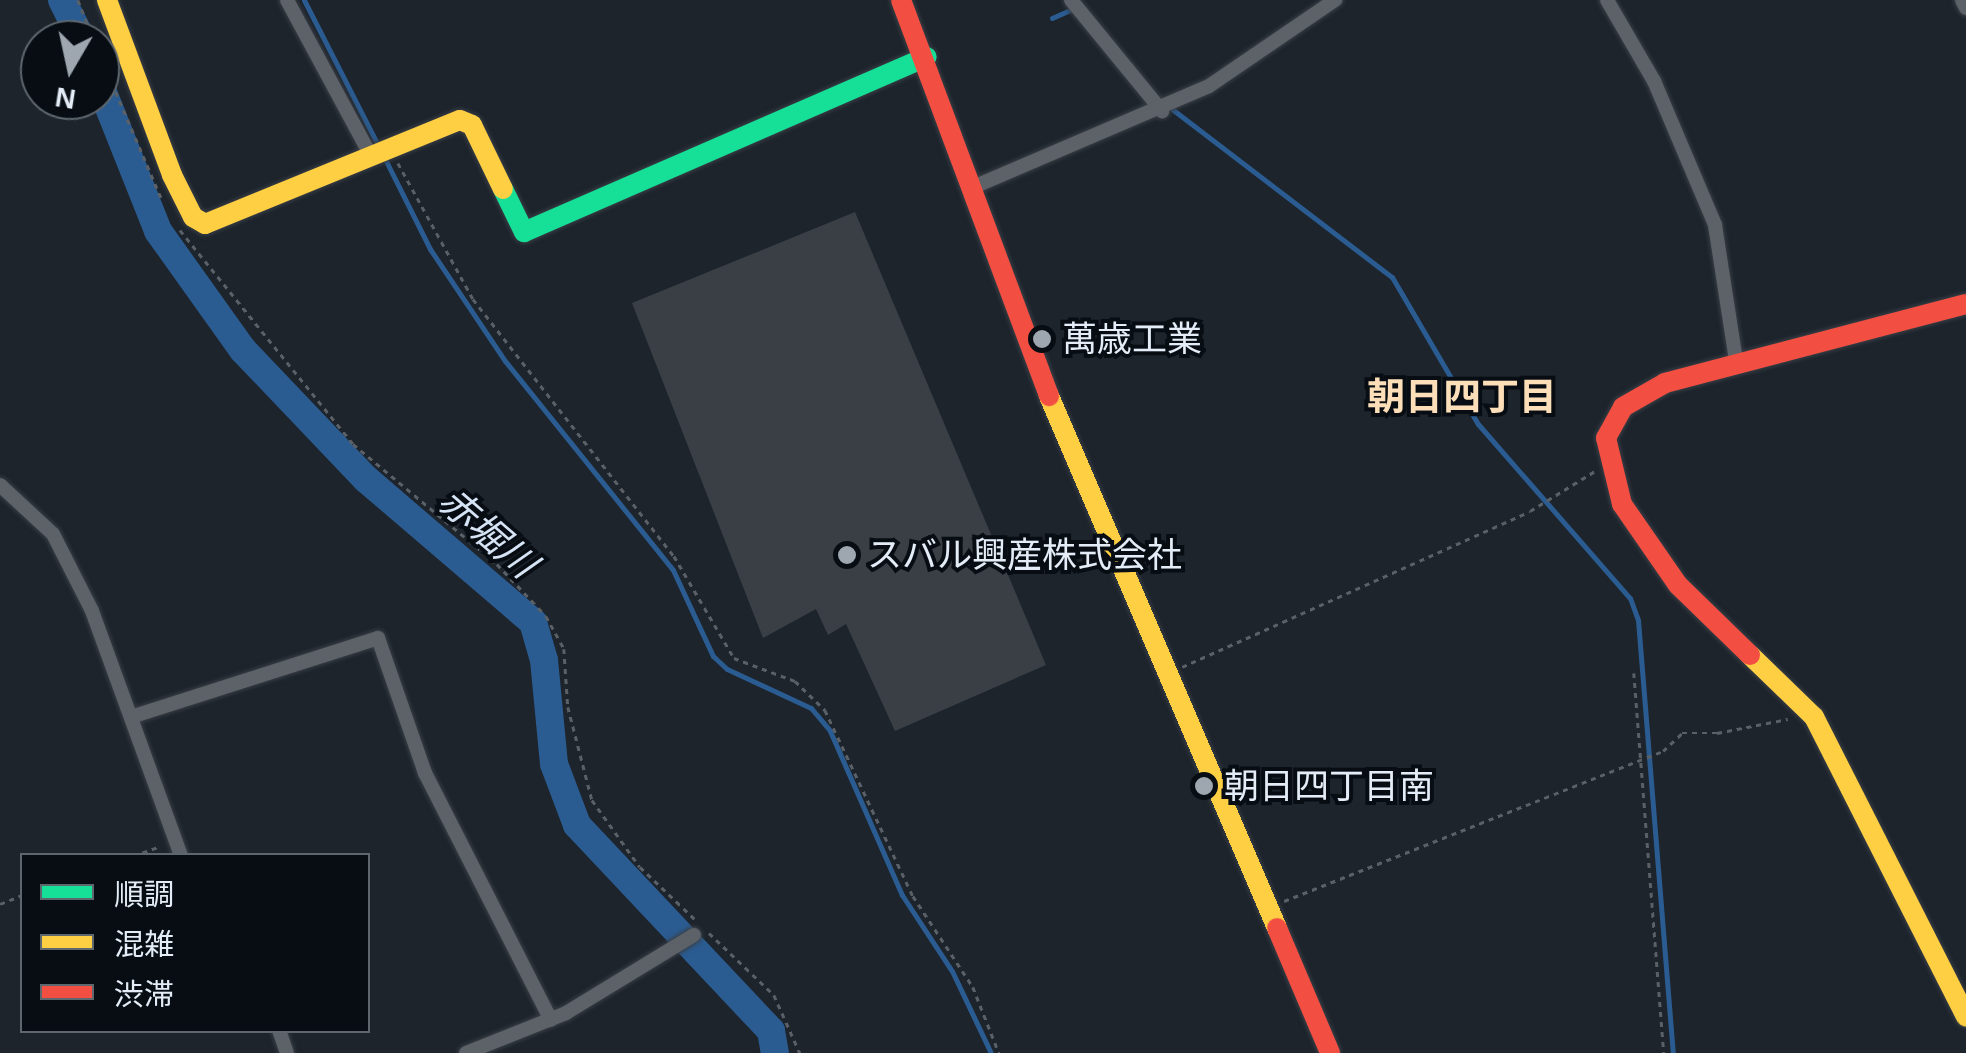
<!DOCTYPE html>
<meta charset="utf-8">
<style>
body{margin:0}
#map{position:relative;width:1966px;height:1053px;overflow:hidden;background:#1d242c;font-family:Helvetica,"Noto Sans JP",sans-serif}
div>[style]{position:absolute}
[style*='--x']{left:calc(var(--x)*1px);top:calc(var(--y)*1px);width:calc(var(--w)*1px);rotate:calc(var(--a)*1deg)}
.stream>*{height:5px;margin:-2.5px;padding:0 2.5px;transform-origin:2.5px;border-radius:2.5px;background:#2b5c91}
.river>*{height:28px;margin:-14px;padding:0 14px;transform-origin:14px;border-radius:14px;background:#2b5c91}
.building>*{inset:0;background:#393f45}
.path>*{height:2.5px;margin-top:-1.25px;transform-origin:0;background:repeating-linear-gradient(90deg,#5a6066 0 5px,transparent 0 10px)}
.roads{filter:drop-shadow(0 0 2px #393e45) drop-shadow(0 0 2px #393e45)}
.street>*{height:14px;margin:-7px;padding:0 7px;transform-origin:7px;border-radius:7px;background:#5c6268}
.fast>*{height:20px;margin:-10px;padding:0 10px;transform-origin:10px;border-radius:10px;background:#16e098}
.slow>*{height:20px;margin:-10px;padding:0 10px;transform-origin:10px;border-radius:10px;background:#ffcf43}
.jam>*{height:20px;margin:-10px;padding:0 10px;transform-origin:10px;border-radius:10px;background:#f24e42}
.dots>*{width:28px;height:28px;translate:-50% -50%;box-sizing:border-box;border:5px solid #070d13;border-radius:50%}
span{translate:-50% -50%;white-space:nowrap;text-align:center;line-height:1.15;-webkit-text-stroke:8px #070d13;paint-order:stroke}
.poi-label{font-size:35px;color:#e4edf7}
.left{translate:0 -50%;text-align:left}
.neighbourhood-label{font-size:38px;color:#fcdeb8;font-weight:700}
.water-label{font-size:38px;color:#d5e3f4;font-style:italic}
.legend{position:absolute;left:20px;top:853px;width:350px;height:180px;box-sizing:border-box;background:#070d13;border:2px solid #5f676e;margin:0;padding:12px 18px;list-style:none;font-size:30px;color:#e4edf7}
.legend li{display:flex;align-items:center;gap:20px;height:50px}
.legend b{width:50px;border:2px solid #5f676e}
.north{position:absolute;left:20px;top:20px;width:100px;height:100px;box-sizing:border-box;background:#070d13;border:2px solid #5f676e;border-radius:50%;rotate:189deg;font-size:28px;font-weight:700;line-height:40px;text-align:center;color:#e4edf7}
.north::after{content:'';display:block;margin:auto;width:35px;height:45px;background:#9ea7b0;clip-path:polygon(50% 0,100% 100%,50% 72%,0 100%)}
</style>
<div id="map">
<div class="stream">
<div style="--x:304;--y:0;--w:167;--a:63"></div>
<div style="--x:1052;--y:18;--w:24;--a:-24"></div>
<div style="--x:1168;--y:106;--w:282;--a:37.4"></div>
<div style="--x:1392;--y:277;--w:170;--a:59.7"></div>
<div style="--x:1478;--y:424;--w:231;--a:48.9"></div>
<div style="--x:1630;--y:598;--w:23;--a:70"></div>
<div style="--x:1638;--y:620;--w:434;--a:85.4"></div>
<div style="--x:385;--y:159;--w:101;--a:63.4"></div>
<div style="--x:430;--y:249;--w:135;--a:56.2"></div>
<div style="--x:505;--y:361;--w:268;--a:51.2"></div>
<div style="--x:673;--y:570;--w:95;--a:65.1"></div>
<div style="--x:713;--y:656;--w:19;--a:43"></div>
<div style="--x:727;--y:669;--w:93;--a:24.9"></div>
<div style="--x:811;--y:708;--w:30;--a:50"></div>
<div style="--x:830;--y:731;--w:179;--a:66.3"></div>
<div style="--x:902;--y:895;--w:91;--a:56.7"></div>
<div style="--x:952;--y:971;--w:91;--a:64.6"></div>
</div>
<div class="river">
<div style="--x:62;--y:0;--w:45;--a:63.4"></div>
<div style="--x:100;--y:85;--w:157;--a:68.3"></div>
<div style="--x:158;--y:231;--w:146;--a:54.5"></div>
<div style="--x:243;--y:350;--w:178;--a:46.4"></div>
<div style="--x:366;--y:479;--w:220;--a:40.6"></div>
<div style="--x:533;--y:622;--w:40;--a:74"></div>
<div style="--x:544;--y:660;--w:104;--a:84.5"></div>
<div style="--x:554;--y:764;--w:65;--a:69.3"></div>
<div style="--x:577;--y:825;--w:283;--a:46.7"></div>
<div style="--x:771;--y:1031;--w:22;--a:80"></div>
</div>
<div class="building">
<div style="clip-path:polygon(855px 212px,1046px 665px,895px 731px,846px 624px,828px 635px,816px 609px,763px 638px,632px 303px)"></div>
</div>
<div class="path">
<div style="--x:78;--y:0;--w:43;--a:68.2"></div>
<div style="--x:100;--y:55;--w:155;--a:66.8"></div>
<div style="--x:398;--y:163;--w:155;--a:61.1"></div>
<div style="--x:473;--y:299;--w:326;--a:52"></div>
<div style="--x:674;--y:556;--w:118;--a:59.5"></div>
<div style="--x:734;--y:658;--w:65;--a:20.7"></div>
<div style="--x:795;--y:681;--w:42;--a:44"></div>
<div style="--x:825;--y:710;--w:206;--a:64.7"></div>
<div style="--x:913;--y:896;--w:109;--a:56.6"></div>
<div style="--x:973;--y:987;--w:71;--a:68.5"></div>
<div style="--x:180;--y:230;--w:275;--a:51"></div>
<div style="--x:353;--y:444;--w:187;--a:39.8"></div>
<div style="--x:497;--y:564;--w:71;--a:46.7"></div>
<div style="--x:546;--y:616;--w:38;--a:61"></div>
<div style="--x:564;--y:649;--w:58;--a:86.1"></div>
<div style="--x:568;--y:707;--w:96;--a:75.5"></div>
<div style="--x:592;--y:800;--w:82;--a:54.4"></div>
<div style="--x:640;--y:867;--w:79;--a:43.5"></div>
<div style="--x:1182;--y:667;--w:381;--a:-24.1"></div>
<div style="--x:1530;--y:511;--w:76;--a:-31.6"></div>
<div style="--x:1634;--y:673;--w:381;--a:85.5"></div>
<div style="--x:133;--y:856;--w:29;--a:-20"></div>
<div style="--x:1284;--y:901;--w:408;--a:-21.6"></div>
<div style="--x:1663;--y:751;--w:26;--a:-43"></div>
<div style="--x:1682;--y:733;--w:35;--a:0"></div>
<div style="--x:1717;--y:733;--w:72;--a:-11.2"></div>
<div style="--x:0;--y:904;--w:24;--a:-22"></div>
<div style="--x:709;--y:933;--w:90;--a:43.6"></div>
<div style="--x:774;--y:995;--w:64;--a:65.9"></div>
</div>
<div class="roads">
<div class="street">
<div style="--x:287;--y:0;--w:179;--a:61.7"></div>
<div style="--x:1071;--y:0;--w:144;--a:50.7"></div>
<div style="--x:1607;--y:0;--w:94;--a:59.9"></div>
<div style="--x:1654;--y:81;--w:156;--a:67"></div>
<div style="--x:1715;--y:225;--w:138;--a:81.2"></div>
<div style="--x:1962;--y:0;--w:9;--a:63"></div>
<div style="--x:971;--y:188;--w:259;--a:-23.2"></div>
<div style="--x:1209;--y:86;--w:153;--a:-34.3"></div>
<div style="--x:0;--y:485;--w:72;--a:42.8"></div>
<div style="--x:53;--y:534;--w:86;--a:63.1"></div>
<div style="--x:92;--y:611;--w:261;--a:70"></div>
<div style="--x:134;--y:716;--w:256;--a:-17.7"></div>
<div style="--x:378;--y:638;--w:143;--a:70.8"></div>
<div style="--x:425;--y:773;--w:277;--a:63"></div>
<div style="--x:279;--y:1030;--w:24;--a:71"></div>
<div style="--x:466;--y:1053;--w:108;--a:-21.8"></div>
<div style="--x:566;--y:1013;--w:150;--a:-31.4"></div>
</div>
<div class="fast">
<div style="--x:503;--y:189;--w:48;--a:64"></div>
<div style="--x:524;--y:232;--w:439;--a:-23.5"></div>
</div>
<div class="slow">
<div style="--x:107;--y:0;--w:187;--a:69.6"></div>
<div style="--x:172;--y:175;--w:47;--a:63.4"></div>
<div style="--x:193;--y:217;--w:14;--a:30"></div>
<div style="--x:205;--y:224;--w:275;--a:-22.2"></div>
<div style="--x:460;--y:120;--w:13;--a:23"></div>
<div style="--x:472;--y:125;--w:71;--a:64.2"></div>
<div style="--x:1049;--y:396;--w:579;--a:66.8"></div>
<div style="--x:1750;--y:655;--w:89;--a:44.1"></div>
<div style="--x:1814;--y:717;--w:336;--a:63.1"></div>
</div>
<div class="jam">
<div style="--x:901;--y:0;--w:423;--a:69.5"></div>
<div style="--x:1750;--y:655;--w:100;--a:-135.8"></div>
<div style="--x:1678;--y:585;--w:98;--a:-124.7"></div>
<div style="--x:1622;--y:504;--w:68;--a:-103.6"></div>
<div style="--x:1606;--y:438;--w:35;--a:-61"></div>
<div style="--x:1623;--y:407;--w:48;--a:-29.7"></div>
<div style="--x:1665;--y:383;--w:311;--a:-14.7"></div>
<div style="--x:1277;--y:928;--w:136;--a:67"></div>
</div>
</div>
<div class="dots">
<div style="left:1042px;top:339px;background:#9ea7b0"></div>
<div style="left:847px;top:555px;background:#9ea7b0"></div>
<div style="left:1204px;top:786px;background:#9ea7b0"></div>
</div>
<div class="poi-label">
<span class="left" style="left:1062px;top:339px">萬歳工業</span>
<span class="left" style="left:867px;top:555px">スバル興産株式会社</span>
<span class="left" style="left:1224px;top:786px">朝日四丁目南</span>
</div>
<div class="neighbourhood-label">
<span style="left:1462px;top:398px">朝日四丁目</span>
</div>
<div class="water-label">
<span style="left:487px;top:533px;rotate:41deg">赤堀川</span>
</div>
<ul class="legend">
<li><b style="height:12px;background:#16e098"></b>順調</li>
<li><b style="height:12px;background:#ffcf43"></b>混雑</li>
<li><b style="height:12px;background:#f24e42"></b>渋滞</li>
</ul>
<div class="north">N</div>
</div>
